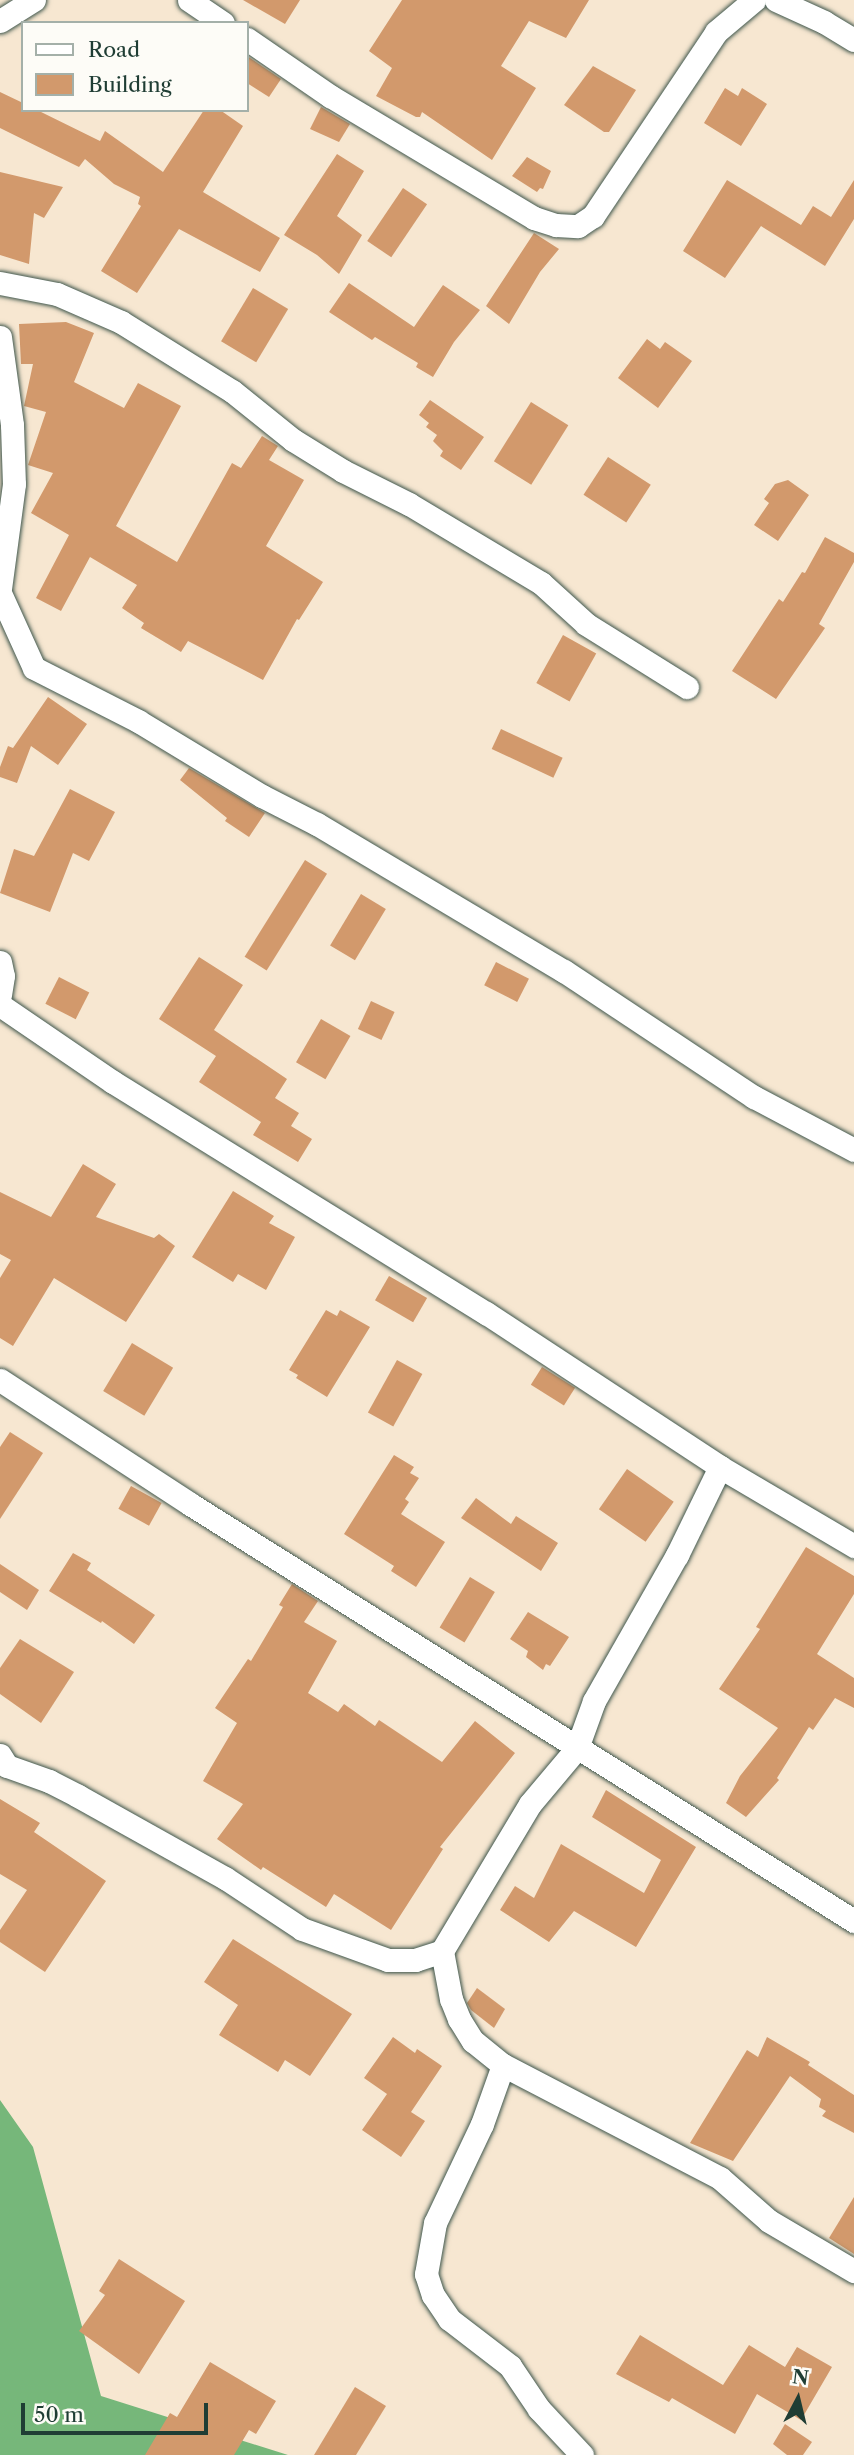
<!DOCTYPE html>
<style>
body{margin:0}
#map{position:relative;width:854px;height:2455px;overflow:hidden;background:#f7e7d1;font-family:"Libre Caslon Text",serif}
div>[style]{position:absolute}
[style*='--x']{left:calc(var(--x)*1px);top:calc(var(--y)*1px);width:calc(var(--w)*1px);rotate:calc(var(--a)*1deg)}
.forest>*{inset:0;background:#76b77a}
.building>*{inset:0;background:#d2996c;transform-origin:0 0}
.roads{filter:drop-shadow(0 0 2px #3f564c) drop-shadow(0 0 2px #3f564c)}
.minor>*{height:23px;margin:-11.5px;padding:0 11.5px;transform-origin:11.5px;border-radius:11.5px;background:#fff}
span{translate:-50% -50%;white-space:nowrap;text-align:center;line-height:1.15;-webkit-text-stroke:5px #fdfcf7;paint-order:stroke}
.legend{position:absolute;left:21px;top:21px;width:228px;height:91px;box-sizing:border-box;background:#fdfcf7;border:2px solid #a4b0a9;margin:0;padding:9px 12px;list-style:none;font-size:21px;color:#1f3d34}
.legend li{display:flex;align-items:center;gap:14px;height:35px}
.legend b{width:35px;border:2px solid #a4b0a9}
.north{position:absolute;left:763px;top:2364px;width:70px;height:70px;-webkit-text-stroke:5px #fdfcf7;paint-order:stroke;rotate:7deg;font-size:19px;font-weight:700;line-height:28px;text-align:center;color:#1f3d34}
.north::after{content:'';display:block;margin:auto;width:24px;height:32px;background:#1f3d34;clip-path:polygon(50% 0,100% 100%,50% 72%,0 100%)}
.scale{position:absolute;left:21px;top:2403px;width:187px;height:32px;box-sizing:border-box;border:4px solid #1f3d34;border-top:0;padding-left:9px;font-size:21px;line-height:24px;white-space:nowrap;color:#1f3d34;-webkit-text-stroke:5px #fdfcf7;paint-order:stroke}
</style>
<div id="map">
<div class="forest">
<div style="clip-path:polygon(0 2100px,33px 2147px,101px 2396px,288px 2455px,0 2455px)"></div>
</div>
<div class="building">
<div style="clip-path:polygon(243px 0,300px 0,285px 24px)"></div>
<div style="clip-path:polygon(402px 0,589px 0,566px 38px,529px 21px,501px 66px,536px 88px,492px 160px,422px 112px,420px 117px,416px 117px,376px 96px,392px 68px,369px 51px)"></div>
<div style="clip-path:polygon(247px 56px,281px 79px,269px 97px,247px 83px)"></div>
<div style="clip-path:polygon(593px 66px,636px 90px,609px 132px,604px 132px,564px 105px)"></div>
<div style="clip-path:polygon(725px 88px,738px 96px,742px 88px,767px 104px,741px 146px,704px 123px)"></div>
<div style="clip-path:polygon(0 92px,23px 103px,23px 110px,37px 110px,100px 141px,105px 131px,163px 172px,204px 110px,220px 110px,243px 126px,203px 192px,280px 238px,260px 272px,179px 229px,137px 293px,101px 271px,141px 206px,138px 204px,140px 197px,114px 184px,85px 159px,79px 167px,0 128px)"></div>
<div style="clip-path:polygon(321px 107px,350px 124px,339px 142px,310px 129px)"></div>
<div style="clip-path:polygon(337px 154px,364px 171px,337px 216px,362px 235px,339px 274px,317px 255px,284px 235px)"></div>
<div style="clip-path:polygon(527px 157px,551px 171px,543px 189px,540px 188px,537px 192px,512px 176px)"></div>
<div style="clip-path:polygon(0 172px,63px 187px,44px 218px,34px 213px,29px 264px,0 255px)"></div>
<div style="clip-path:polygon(727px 180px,801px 225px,813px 206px,831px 217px,854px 180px,854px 219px,825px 266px,761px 226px,725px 278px,683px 251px)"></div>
<div style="left:403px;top:188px;width:29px;height:64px;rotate:34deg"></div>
<div style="clip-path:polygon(534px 233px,559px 249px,540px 272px,509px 324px,486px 306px)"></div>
<div style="clip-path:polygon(349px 283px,414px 327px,443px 285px,480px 310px,454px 342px,433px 377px,416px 367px,418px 363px,375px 337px,372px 340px,329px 312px)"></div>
<div style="left:253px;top:288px;width:41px;height:62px;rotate:31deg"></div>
<div style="clip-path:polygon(66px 322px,94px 333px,74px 382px,124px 408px,138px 383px,181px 406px,116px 526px,177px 562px,232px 463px,241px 468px,262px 436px,278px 446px,269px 460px,304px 480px,266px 546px,323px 582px,299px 620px,297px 619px,263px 680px,188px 641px,181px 652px,141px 628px,144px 623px,122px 608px,137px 585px,90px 557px,61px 611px,36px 598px,69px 535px,31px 513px,53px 473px,28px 465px,46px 412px,24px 406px,33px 364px,21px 364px,19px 324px)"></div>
<div style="clip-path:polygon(647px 339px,660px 349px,665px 342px,692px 361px,658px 408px,618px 378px)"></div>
<div style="clip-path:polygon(430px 400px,484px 437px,461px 470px,440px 456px,443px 451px,433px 441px,437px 435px,426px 427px,429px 423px,419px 415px)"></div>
<div style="left:531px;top:402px;width:44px;height:70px;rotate:32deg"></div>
<div style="left:608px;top:457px;width:51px;height:45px;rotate:33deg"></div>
<div style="clip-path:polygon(788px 480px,809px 495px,778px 541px,754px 525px,769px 503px,764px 499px,775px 484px)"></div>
<div style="clip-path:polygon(825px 537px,854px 553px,854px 562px,819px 624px,825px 628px,776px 699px,732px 671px,779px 599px,783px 602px,802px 572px,805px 573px)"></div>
<div style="left:563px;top:635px;width:38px;height:55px;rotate:29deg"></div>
<div style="clip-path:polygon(48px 697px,87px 724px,58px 765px,31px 746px,17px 783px,0 777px,0 767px,8px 746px,13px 748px)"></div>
<div style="left:501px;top:729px;width:68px;height:22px;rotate:25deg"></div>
<div style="clip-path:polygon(189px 768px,265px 813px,249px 837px,225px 821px,227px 818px,180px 780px)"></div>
<div style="clip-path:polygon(70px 789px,115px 812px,89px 861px,73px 853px,50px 912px,0 893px,14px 849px,34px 856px)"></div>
<div style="left:305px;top:860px;width:26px;height:114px;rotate:32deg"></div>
<div style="left:361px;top:894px;width:29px;height:60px;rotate:31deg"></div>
<div style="clip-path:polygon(199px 957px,243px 985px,214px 1030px,287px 1079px,275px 1098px,299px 1113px,291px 1126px,312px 1139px,298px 1162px,253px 1135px,261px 1122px,199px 1082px,216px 1056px,159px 1019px)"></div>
<div style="left:496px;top:962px;width:37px;height:26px;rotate:27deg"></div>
<div style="left:59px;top:977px;width:34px;height:30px;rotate:27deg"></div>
<div style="left:371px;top:1001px;width:26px;height:31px;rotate:25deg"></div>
<div style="left:321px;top:1019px;width:34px;height:50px;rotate:30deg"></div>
<div style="clip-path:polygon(83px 1164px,116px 1184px,96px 1217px,154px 1238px,159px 1234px,175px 1246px,126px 1322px,54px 1278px,13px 1346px,0 1338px,0 1278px,11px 1260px,0 1254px,0 1192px,51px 1217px)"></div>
<div style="clip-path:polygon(233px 1191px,274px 1216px,269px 1223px,295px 1237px,266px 1290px,238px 1274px,233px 1282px,192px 1257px)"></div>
<div style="left:389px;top:1276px;width:44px;height:28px;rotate:30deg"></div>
<div style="clip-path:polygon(326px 1310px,337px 1316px,340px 1310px,370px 1327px,327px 1397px,296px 1378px,298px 1375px,289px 1370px)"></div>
<div style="left:132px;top:1343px;width:48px;height:56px;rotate:31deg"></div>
<div style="left:397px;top:1360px;width:29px;height:60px;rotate:29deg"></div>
<div style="left:542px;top:1367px;width:39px;height:21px;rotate:32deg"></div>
<div style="clip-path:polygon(10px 1432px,43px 1453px,0 1519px,0 1447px)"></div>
<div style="clip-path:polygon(394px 1455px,414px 1467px,410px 1473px,419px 1478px,405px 1499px,409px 1502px,401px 1514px,445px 1542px,416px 1587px,391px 1571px,394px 1566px,344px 1534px)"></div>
<div style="left:627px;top:1469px;width:57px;height:49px;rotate:35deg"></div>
<div style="left:131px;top:1486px;width:35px;height:26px;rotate:29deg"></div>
<div style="clip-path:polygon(476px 1498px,511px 1524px,516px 1516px,558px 1543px,541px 1571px,461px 1518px)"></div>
<div style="clip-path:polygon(806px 1547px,854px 1576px,854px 1594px,817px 1654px,854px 1678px,854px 1708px,835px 1698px,813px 1730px,809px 1727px,777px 1778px,779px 1780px,746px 1817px,726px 1803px,740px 1776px,778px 1728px,719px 1689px,760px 1629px,756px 1627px)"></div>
<div style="clip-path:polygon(73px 1553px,91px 1563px,87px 1570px,155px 1615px,134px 1644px,102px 1621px,101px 1623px,49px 1591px)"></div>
<div style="clip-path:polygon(0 1564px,39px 1590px,27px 1610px,0 1592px)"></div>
<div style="left:470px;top:1577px;width:29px;height:59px;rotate:31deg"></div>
<div style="clip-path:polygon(292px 1584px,318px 1601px,304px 1622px,337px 1641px,308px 1693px,338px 1712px,344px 1704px,375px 1726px,379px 1720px,442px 1762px,475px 1721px,515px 1753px,440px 1847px,443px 1849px,391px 1930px,334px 1894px,326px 1907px,263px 1867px,261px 1870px,217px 1839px,243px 1804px,203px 1781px,237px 1723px,215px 1708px,248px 1659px,251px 1661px,283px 1607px,279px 1605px)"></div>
<div style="clip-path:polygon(528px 1612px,569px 1637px,550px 1666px,546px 1664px,543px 1670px,526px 1657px,528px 1651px,510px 1639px)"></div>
<div style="clip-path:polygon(20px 1639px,74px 1672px,41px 1723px,0 1694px,0 1668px)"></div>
<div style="clip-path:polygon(606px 1790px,696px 1847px,636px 1947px,574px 1911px,549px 1942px,500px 1910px,515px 1886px,534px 1898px,561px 1844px,644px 1893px,661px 1860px,592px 1817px)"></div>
<div style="clip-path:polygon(0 1799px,40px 1823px,34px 1832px,106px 1881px,45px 1972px,0 1942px,0 1930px,27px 1890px,0 1874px)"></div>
<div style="clip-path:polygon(233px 1939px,352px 2014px,310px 2076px,285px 2060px,278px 2072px,219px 2035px,238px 2005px,204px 1982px)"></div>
<div style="clip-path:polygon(477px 1988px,505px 2009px,494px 2028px,471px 2010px,467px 2003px)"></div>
<div style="clip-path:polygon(393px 2037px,415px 2053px,417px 2049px,442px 2066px,411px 2112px,425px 2121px,401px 2157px,362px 2130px,387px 2094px,364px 2078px)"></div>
<div style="clip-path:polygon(767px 2037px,810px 2062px,808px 2065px,854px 2095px,854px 2133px,822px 2116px,826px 2111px,819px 2107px,821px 2099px,790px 2076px,733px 2161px,690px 2143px,747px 2050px,758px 2057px)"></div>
<div style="clip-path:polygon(854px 2197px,854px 2254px,829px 2238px)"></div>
<div style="clip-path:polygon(119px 2259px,185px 2301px,139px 2374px,79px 2331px,105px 2295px,99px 2291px)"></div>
<div style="clip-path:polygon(640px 2335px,723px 2385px,749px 2345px,785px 2367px,797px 2347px,832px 2367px,801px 2420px,757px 2394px,735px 2434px,672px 2398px,669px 2402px,616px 2374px)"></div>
<div style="clip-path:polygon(210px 2362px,276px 2401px,256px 2434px,249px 2430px,234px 2455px,145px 2455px,170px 2413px,177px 2417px)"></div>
<div style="clip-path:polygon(355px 2387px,386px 2406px,356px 2455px,314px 2455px)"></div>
<div style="clip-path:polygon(785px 2424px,812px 2442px,803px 2455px,787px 2455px,773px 2444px)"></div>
</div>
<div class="roads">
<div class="minor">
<div style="--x:189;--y:0;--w:41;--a:34.1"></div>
<div style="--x:776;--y:0;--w:53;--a:24.6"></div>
<div style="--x:824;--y:22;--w:35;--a:31"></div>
<div style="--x:0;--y:21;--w:40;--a:-32"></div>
<div style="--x:247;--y:39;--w:101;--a:34.5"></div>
<div style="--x:330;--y:96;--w:238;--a:30.9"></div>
<div style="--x:534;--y:218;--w:23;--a:18"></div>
<div style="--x:556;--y:225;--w:22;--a:3"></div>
<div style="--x:578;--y:226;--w:18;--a:-34"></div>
<div style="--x:593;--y:216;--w:221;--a:-56.2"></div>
<div style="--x:716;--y:32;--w:50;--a:-40.1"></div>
<div style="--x:0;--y:283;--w:58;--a:10.9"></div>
<div style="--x:57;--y:294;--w:70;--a:23.6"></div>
<div style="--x:121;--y:322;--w:131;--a:31.9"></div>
<div style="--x:232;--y:391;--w:78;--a:38.8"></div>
<div style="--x:293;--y:440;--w:59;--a:31.8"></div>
<div style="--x:343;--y:471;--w:74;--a:26.6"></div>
<div style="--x:409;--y:504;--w:154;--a:30.9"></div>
<div style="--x:541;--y:583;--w:61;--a:42.3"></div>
<div style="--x:586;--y:624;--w:119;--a:32"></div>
<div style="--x:0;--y:337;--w:89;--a:82.2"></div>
<div style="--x:12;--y:425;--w:59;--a:88.1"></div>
<div style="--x:14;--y:484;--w:106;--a:97.6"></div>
<div style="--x:0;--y:593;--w:82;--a:65.6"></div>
<div style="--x:34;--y:668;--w:117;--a:27"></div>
<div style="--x:138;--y:721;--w:145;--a:31.2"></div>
<div style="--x:262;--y:796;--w:62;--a:27"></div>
<div style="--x:317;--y:824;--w:287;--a:30.8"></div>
<div style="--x:564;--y:971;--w:228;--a:33.6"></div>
<div style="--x:754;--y:1097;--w:113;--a:27.9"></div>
<div style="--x:0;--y:962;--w:14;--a:78"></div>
<div style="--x:3;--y:976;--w:19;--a:99"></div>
<div style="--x:0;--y:1005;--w:137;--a:34.3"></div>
<div style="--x:113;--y:1082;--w:439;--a:31.8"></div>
<div style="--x:486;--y:1313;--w:280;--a:33.3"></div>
<div style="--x:720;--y:1467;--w:156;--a:30.5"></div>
<div style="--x:0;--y:1380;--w:227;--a:33.1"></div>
<div style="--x:190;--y:1504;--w:784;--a:32.13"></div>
<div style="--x:0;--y:1755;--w:13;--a:58"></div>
<div style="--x:7;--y:1766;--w:45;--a:19.7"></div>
<div style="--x:49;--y:1781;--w:33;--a:27"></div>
<div style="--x:78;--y:1796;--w:168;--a:29.2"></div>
<div style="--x:225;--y:1878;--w:92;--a:33.5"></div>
<div style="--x:302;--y:1929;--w:91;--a:19.8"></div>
<div style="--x:388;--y:1960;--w:27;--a:0"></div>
<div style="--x:415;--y:1960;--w:28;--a:-18"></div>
<div style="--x:442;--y:1951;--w:171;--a:-59.1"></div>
<div style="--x:530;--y:1804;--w:73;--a:-50"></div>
<div style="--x:577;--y:1748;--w:50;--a:-70.1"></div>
<div style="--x:594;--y:1701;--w:168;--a:-60.4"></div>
<div style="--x:677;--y:1555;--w:98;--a:-64"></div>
<div style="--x:442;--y:1951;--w:49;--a:79.4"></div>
<div style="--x:451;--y:1999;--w:22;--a:68"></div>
<div style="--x:459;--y:2019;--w:26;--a:58"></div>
<div style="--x:473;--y:2041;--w:38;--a:39"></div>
<div style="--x:503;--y:2065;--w:245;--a:27.5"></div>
<div style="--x:720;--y:2178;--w:65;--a:41.3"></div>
<div style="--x:769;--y:2221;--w:99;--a:30.5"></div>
<div style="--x:503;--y:2065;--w:63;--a:109.6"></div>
<div style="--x:482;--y:2124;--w:110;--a:115.4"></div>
<div style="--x:435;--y:2223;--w:52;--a:100"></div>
<div style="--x:426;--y:2274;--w:22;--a:72"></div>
<div style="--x:433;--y:2295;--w:29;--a:56"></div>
<div style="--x:449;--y:2319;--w:77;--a:37.6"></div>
<div style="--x:510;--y:2366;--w:52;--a:56"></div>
<div style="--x:539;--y:2409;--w:63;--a:46.9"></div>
</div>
</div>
<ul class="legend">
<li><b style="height:9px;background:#fff"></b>Road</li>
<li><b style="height:19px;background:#d2996c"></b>Building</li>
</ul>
<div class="north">N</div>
<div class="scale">50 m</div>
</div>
